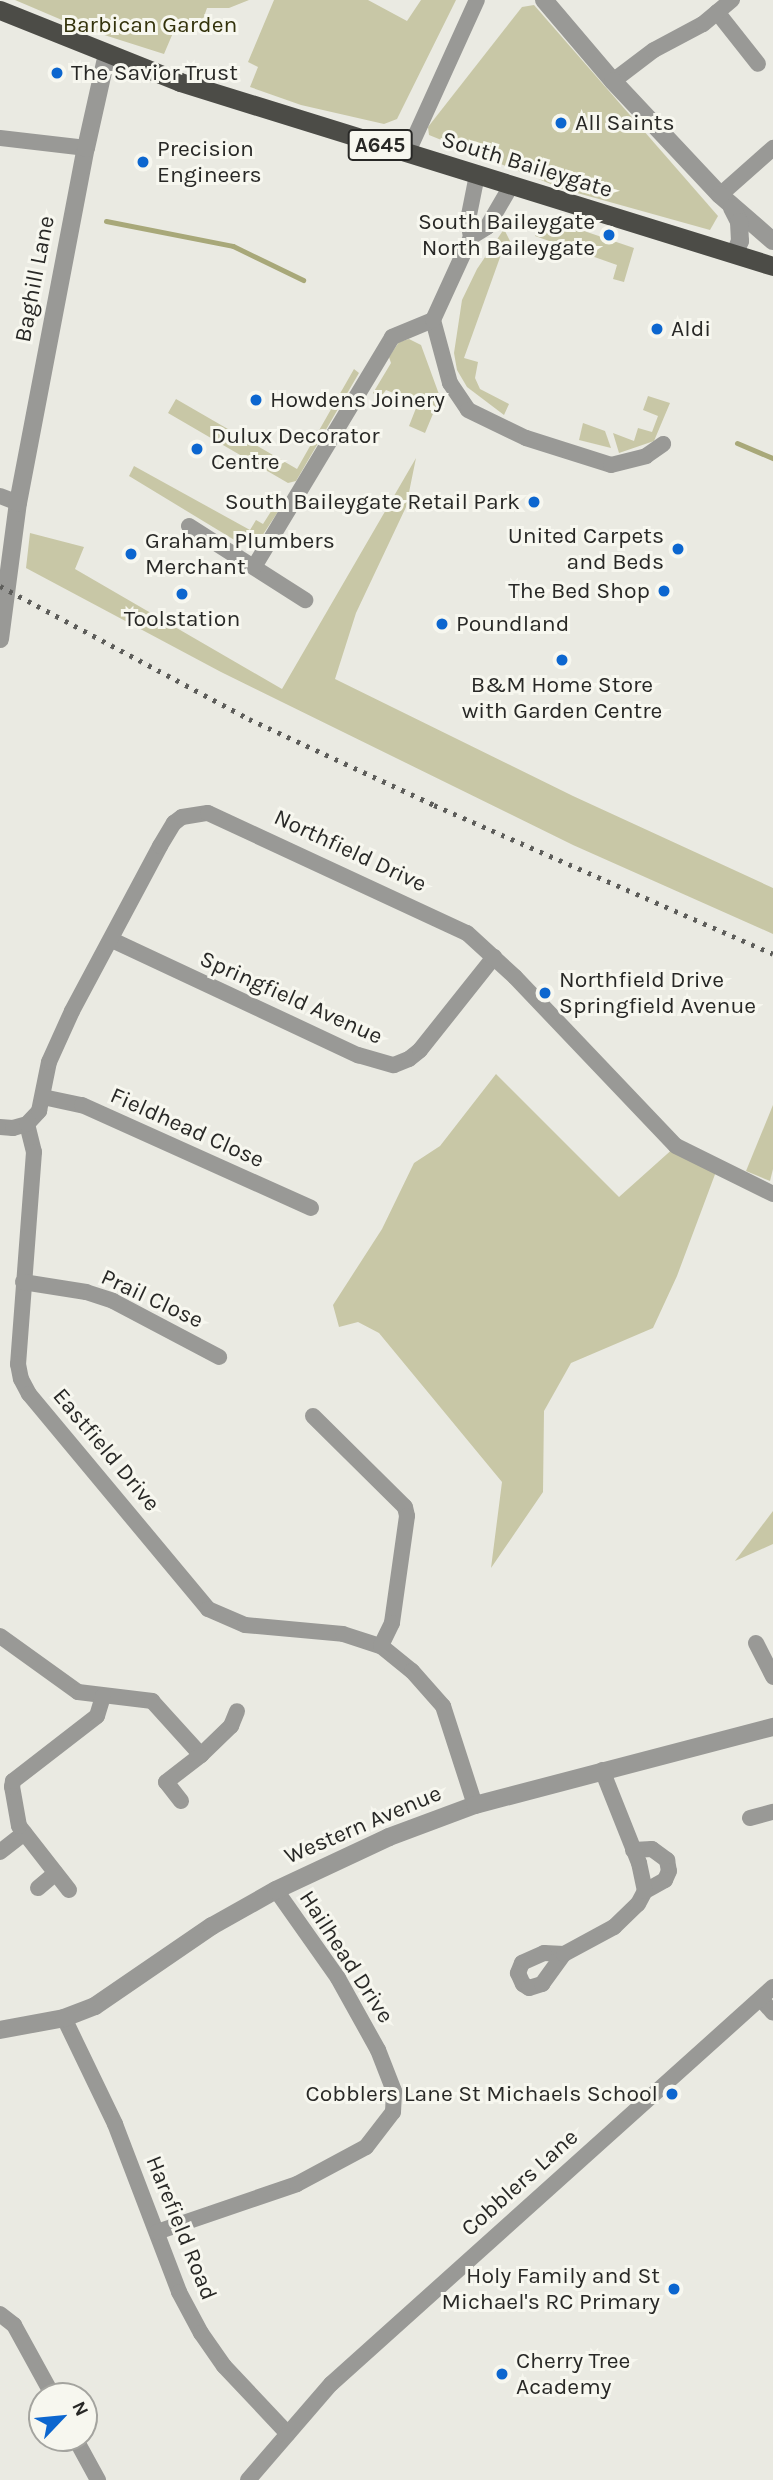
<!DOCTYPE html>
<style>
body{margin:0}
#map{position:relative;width:773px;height:2480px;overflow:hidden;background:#eaeae2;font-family:Karla,sans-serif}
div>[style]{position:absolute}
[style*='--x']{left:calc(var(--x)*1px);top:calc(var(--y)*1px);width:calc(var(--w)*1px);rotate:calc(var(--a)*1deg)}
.green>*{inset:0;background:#c8c7a6}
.stream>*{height:5px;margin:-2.5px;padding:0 2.5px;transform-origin:2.5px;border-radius:2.5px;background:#a8a879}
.minor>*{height:16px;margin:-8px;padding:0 8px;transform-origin:8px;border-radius:8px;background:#999996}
.tertiary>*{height:18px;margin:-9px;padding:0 9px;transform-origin:9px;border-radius:9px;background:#999996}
.trunk>*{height:19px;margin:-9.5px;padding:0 9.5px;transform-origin:9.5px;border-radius:9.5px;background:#4c4c47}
.rail>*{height:5px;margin-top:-2.5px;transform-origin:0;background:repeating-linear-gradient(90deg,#5d5d5a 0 3.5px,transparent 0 10.5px)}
.dots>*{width:19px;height:19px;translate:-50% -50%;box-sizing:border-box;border:4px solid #f7f7ef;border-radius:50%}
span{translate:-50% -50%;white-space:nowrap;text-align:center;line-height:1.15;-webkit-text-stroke:6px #f7f7ef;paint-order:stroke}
.shield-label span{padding:2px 5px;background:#f7f7ef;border:2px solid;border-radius:5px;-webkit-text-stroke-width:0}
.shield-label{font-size:21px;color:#282826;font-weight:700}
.park-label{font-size:23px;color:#33320b}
.poi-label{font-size:23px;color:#282826}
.left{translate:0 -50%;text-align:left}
.right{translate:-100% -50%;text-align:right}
.street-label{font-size:23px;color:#282826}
.north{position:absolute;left:28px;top:2382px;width:70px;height:70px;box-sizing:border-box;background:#f7f7ef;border:2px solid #a4a49f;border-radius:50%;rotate:64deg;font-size:19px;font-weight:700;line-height:28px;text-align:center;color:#282826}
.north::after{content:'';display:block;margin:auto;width:24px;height:32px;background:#0c66cf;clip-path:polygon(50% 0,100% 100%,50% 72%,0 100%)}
</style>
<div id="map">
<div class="green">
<div style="clip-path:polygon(15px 0,249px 0,229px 8px,207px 8px,201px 25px,178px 21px,164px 54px,76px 26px)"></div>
<div style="clip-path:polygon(274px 0,368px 0,407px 21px,421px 0,456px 0,397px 119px,384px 124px,301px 105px,250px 87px,258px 67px,248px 62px)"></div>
<div style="clip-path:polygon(534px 5px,718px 216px,710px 230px,563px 189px,429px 135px,428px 127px,522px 7px)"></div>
<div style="clip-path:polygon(540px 216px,634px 248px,624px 282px,613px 279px,617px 265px,535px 236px)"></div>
<div style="clip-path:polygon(504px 229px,517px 255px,503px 249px,464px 358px,478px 362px,475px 378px,480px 389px,509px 404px,504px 415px,467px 387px,457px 370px,454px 353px,462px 300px,477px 269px)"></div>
<div style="clip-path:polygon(409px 339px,421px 345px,440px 397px,425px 433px,409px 426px,418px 403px,386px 390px,380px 398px,373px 393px,391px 363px,389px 357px,399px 342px)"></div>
<div style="clip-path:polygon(354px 369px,359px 373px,296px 481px,288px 483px,168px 413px,176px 399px,297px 469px)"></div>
<div style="clip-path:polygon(648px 396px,670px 403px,654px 441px,619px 453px,613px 433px,634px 441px,638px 428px,652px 432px,658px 416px,643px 410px)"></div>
<div style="clip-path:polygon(583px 423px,605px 431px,611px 448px,579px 440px)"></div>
<div style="clip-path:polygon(416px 458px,406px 507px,356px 613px,335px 679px,573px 796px,773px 888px,773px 934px,573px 845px,221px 672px,26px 568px,30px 533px,84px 547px,75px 569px,282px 689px)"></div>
<div style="clip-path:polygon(134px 466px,250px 530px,256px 520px,263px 524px,277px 502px,267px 493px,277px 494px,281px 507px,262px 536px,252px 543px,241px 544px,129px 476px)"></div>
<div style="clip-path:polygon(496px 1074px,619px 1197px,676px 1146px,717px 1169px,677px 1276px,653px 1328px,571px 1363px,544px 1411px,543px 1492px,491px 1568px,502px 1482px,379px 1333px,358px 1322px,339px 1327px,333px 1305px,382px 1229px,414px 1163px,440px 1146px)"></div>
<div style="clip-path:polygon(773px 1105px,773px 1169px,770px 1181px,746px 1171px)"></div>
<div style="clip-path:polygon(773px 1511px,773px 1544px,735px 1561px)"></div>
</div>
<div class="stream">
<div style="--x:106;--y:221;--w:129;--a:11.1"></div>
<div style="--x:233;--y:246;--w:78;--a:25.9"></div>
<div style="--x:737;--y:443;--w:39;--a:23"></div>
</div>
<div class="minor">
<div style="--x:717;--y:12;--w:66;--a:51.7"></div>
<div style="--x:613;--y:81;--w:51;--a:-37.1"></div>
<div style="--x:654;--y:50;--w:55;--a:-28"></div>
<div style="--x:703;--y:24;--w:38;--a:-40"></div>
<div style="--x:0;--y:138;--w:87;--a:6.6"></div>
<div style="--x:407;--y:154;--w:169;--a:-65.6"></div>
<div style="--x:720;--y:195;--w:71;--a:-41.6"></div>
<div style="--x:471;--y:237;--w:17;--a:-100"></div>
<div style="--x:468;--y:220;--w:46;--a:-78.7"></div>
<div style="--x:433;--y:320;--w:65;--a:74.9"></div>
<div style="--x:450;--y:383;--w:32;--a:56"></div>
<div style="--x:468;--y:410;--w:64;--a:25.8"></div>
<div style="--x:526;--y:438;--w:89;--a:17.6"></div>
<div style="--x:611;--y:465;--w:36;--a:-14"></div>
<div style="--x:646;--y:456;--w:21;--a:-35"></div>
<div style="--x:0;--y:496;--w:19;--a:21"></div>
<div style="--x:189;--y:526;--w:138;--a:32.5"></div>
<div style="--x:254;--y:567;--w:268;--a:-59"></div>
<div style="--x:392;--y:337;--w:44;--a:-22.5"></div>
<div style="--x:433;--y:320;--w:91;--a:-65.4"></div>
<div style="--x:471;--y:237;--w:19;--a:-32"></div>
<div style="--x:487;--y:227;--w:48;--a:-59.7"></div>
<div style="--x:112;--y:940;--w:272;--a:25.1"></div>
<div style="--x:358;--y:1055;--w:37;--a:16"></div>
<div style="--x:394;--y:1065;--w:16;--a:-22"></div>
<div style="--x:409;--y:1059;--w:14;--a:-39"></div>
<div style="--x:420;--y:1050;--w:119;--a:-51.5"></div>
<div style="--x:43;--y:1097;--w:40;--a:12"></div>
<div style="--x:82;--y:1105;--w:251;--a:24.2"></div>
<div style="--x:27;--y:1124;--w:29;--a:76"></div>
<div style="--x:34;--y:1152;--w:213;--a:94.3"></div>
<div style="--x:18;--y:1364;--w:15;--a:79"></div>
<div style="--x:21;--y:1379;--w:17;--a:62"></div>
<div style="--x:29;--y:1394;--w:280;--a:50.2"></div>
<div style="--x:208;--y:1609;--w:40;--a:23.4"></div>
<div style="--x:245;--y:1625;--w:98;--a:5.2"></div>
<div style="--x:343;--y:1634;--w:40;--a:18"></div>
<div style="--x:381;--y:1646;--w:40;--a:39"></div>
<div style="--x:412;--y:1671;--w:47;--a:48.5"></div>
<div style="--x:443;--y:1706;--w:104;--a:72.1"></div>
<div style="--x:0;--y:1127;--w:13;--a:4"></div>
<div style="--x:13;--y:1128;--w:15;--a:-16"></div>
<div style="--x:27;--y:1124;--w:18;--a:-47"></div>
<div style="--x:39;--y:1111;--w:50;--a:-78.5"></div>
<div style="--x:49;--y:1062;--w:56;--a:-65.7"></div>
<div style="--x:72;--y:1011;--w:187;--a:-61.9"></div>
<div style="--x:160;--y:846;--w:27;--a:-59"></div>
<div style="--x:174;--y:823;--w:10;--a:-37"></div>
<div style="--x:182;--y:817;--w:26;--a:-9"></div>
<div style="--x:208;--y:813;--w:285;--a:24.9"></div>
<div style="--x:467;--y:933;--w:65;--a:42.5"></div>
<div style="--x:515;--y:977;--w:233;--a:46.4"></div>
<div style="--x:676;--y:1146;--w:108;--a:26.3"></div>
<div style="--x:23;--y:1282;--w:64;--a:9"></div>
<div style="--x:86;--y:1292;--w:28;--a:18"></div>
<div style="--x:113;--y:1301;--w:120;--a:27.8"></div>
<div style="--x:313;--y:1416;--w:129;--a:44.7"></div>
<div style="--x:405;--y:1507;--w:9;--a:77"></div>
<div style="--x:407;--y:1516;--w:108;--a:98"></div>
<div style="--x:392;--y:1623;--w:25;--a:116"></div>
<div style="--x:0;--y:1636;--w:96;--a:35.7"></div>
<div style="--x:78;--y:1692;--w:75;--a:6.9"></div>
<div style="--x:152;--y:1701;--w:73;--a:47.8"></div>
<div style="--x:201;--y:1755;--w:42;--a:-44"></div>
<div style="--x:231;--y:1726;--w:16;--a:-68"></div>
<div style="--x:756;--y:1643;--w:38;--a:63"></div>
<div style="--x:181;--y:1801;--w:24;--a:-128"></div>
<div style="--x:166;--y:1782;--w:44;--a:-37.6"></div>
<div style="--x:750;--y:1818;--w:24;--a:-15"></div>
<div style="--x:633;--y:1850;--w:19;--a:-3"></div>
<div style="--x:652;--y:1849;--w:19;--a:36"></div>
<div style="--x:667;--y:1860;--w:11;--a:80"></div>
<div style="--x:669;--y:1871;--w:10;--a:114"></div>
<div style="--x:665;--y:1880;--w:23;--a:151"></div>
<div style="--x:0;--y:1852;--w:31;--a:-38"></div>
<div style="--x:38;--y:1888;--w:23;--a:-40"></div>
<div style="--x:69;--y:1890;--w:81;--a:-128"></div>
<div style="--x:19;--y:1826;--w:40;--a:-100"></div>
<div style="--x:12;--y:1787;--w:6;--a:-81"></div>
<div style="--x:13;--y:1781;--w:106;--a:-37.7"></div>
<div style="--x:97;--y:1716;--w:21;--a:-73"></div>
<div style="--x:564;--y:1954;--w:20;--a:-177"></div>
<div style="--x:544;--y:1953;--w:24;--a:156"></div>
<div style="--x:522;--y:1963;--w:11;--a:112"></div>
<div style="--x:518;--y:1973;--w:12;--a:66"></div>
<div style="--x:523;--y:1984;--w:7;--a:34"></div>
<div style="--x:529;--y:1988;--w:14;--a:-17"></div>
<div style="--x:542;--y:1984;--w:37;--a:-54"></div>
<div style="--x:564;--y:1954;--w:57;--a:-28.4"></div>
<div style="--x:614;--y:1927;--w:33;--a:-44"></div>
<div style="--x:638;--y:1904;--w:15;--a:-62"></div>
<div style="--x:645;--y:1891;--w:29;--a:-102"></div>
<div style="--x:639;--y:1863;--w:100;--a:-111.7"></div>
<div style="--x:761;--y:1999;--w:18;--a:49"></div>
<div style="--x:64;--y:2018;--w:118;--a:64.3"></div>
<div style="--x:115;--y:2124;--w:180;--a:69.1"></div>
<div style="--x:179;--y:2292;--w:47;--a:61.8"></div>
<div style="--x:201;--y:2333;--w:40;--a:55.1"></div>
<div style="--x:224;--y:2366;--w:93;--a:46.7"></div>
<div style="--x:157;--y:2232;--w:148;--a:-18.9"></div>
<div style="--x:297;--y:2184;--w:78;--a:-28.2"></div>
<div style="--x:366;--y:2147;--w:44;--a:-52.4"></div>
<div style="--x:393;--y:2112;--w:21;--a:-87"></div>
<div style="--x:394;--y:2091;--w:44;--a:-111.3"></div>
<div style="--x:378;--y:2050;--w:82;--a:-119.1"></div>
<div style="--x:338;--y:1978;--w:108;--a:-125.2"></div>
<div style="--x:0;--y:2314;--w:18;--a:38"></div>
<div style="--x:14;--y:2325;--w:81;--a:61.2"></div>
<div style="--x:75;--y:2438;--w:48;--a:61.3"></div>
<div style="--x:248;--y:2480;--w:127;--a:-49.2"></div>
<div style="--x:331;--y:2384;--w:594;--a:-41.93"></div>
</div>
<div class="tertiary">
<div style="--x:544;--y:0;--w:106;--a:49.6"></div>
<div style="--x:613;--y:81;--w:156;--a:46.8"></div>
<div style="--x:720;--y:195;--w:70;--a:41"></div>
<div style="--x:732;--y:208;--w:16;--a:63"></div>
<div style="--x:739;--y:222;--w:19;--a:87"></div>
<div style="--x:740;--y:241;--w:13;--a:113"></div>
<div style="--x:0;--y:639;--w:137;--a:-82.5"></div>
<div style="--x:18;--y:503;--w:361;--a:-79.2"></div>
<div style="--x:86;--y:148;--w:96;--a:-77.4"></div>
<div style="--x:0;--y:2030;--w:65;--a:-10.6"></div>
<div style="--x:64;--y:2018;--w:33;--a:-21"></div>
<div style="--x:95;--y:2006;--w:142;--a:-34.4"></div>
<div style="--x:212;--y:1926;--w:73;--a:-29.4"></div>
<div style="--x:276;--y:1890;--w:125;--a:-25.1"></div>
<div style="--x:389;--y:1837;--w:92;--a:-20.4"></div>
<div style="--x:475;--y:1805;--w:308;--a:-14.7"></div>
</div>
<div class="trunk">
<div style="--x:0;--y:10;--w:194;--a:21.8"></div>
<div style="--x:180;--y:82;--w:621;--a:17.24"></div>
</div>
<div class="rail">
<div style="--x:0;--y:586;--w:282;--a:28.1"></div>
<div style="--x:249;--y:719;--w:204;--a:24.9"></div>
<div style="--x:434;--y:805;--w:370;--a:23.7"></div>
</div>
<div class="dots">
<div style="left:57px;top:73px;background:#0c66cf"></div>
<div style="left:561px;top:123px;background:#0c66cf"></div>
<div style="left:143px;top:162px;background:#0c66cf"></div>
<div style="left:609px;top:235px;background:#0c66cf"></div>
<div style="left:657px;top:329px;background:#0c66cf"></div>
<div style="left:256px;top:400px;background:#0c66cf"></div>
<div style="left:197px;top:449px;background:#0c66cf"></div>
<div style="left:534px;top:502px;background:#0c66cf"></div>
<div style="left:678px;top:549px;background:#0c66cf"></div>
<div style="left:131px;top:554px;background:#0c66cf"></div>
<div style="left:664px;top:591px;background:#0c66cf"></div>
<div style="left:182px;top:594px;background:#0c66cf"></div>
<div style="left:442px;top:624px;background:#0c66cf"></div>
<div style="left:562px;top:660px;background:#0c66cf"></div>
<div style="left:545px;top:993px;background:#0c66cf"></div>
<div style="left:672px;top:2094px;background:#0c66cf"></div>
<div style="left:674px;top:2289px;background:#0c66cf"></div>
<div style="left:502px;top:2374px;background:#0c66cf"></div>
</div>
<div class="shield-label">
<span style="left:380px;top:145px">A645</span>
</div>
<div class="park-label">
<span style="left:150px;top:25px">Barbican Garden</span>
</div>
<div class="poi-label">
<span class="left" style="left:71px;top:73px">The Savior Trust</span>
<span class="left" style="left:575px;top:123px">All Saints</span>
<span class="left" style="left:157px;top:162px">Precision<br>Engineers</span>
<span class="right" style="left:595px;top:235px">South Baileygate<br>North Baileygate</span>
<span class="left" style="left:671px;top:329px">Aldi</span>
<span class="left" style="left:270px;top:400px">Howdens Joinery</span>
<span class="left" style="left:211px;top:449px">Dulux Decorator<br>Centre</span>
<span class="right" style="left:520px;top:502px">South Baileygate Retail Park</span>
<span class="right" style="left:664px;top:549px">United Carpets<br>and Beds</span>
<span class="left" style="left:145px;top:554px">Graham Plumbers<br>Merchant</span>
<span class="right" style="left:650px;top:591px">The Bed Shop</span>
<span style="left:182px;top:619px">Toolstation</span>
<span class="left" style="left:456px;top:624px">Poundland</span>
<span style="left:562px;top:698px">B&amp;M Home Store<br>with Garden Centre</span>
<span class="left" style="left:559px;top:993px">Northfield Drive<br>Springfield Avenue</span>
<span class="right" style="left:658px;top:2094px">Cobblers Lane St Michaels School</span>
<span class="right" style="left:660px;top:2289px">Holy Family and St<br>Michael's RC Primary</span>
<span class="left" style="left:516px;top:2374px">Cherry Tree<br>Academy</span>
</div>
<div class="street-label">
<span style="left:527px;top:165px;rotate:17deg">South Baileygate</span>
<span style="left:35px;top:279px;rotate:-79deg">Baghill Lane</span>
<span style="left:350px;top:851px;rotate:25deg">Northfield Drive</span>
<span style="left:291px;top:998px;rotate:24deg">Springfield Avenue</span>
<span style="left:187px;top:1128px;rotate:24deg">Fieldhead Close</span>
<span style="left:152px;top:1299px;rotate:25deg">Prail Close</span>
<span style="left:106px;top:1450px;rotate:50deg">Eastfield Drive</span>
<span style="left:363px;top:1825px;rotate:-23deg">Western Avenue</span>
<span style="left:346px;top:1957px;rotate:57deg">Hailhead Drive</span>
<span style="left:520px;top:2183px;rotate:-42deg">Cobblers Lane</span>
<span style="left:181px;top:2228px;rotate:68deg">Harefield Road</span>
</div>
<div class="north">N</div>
</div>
